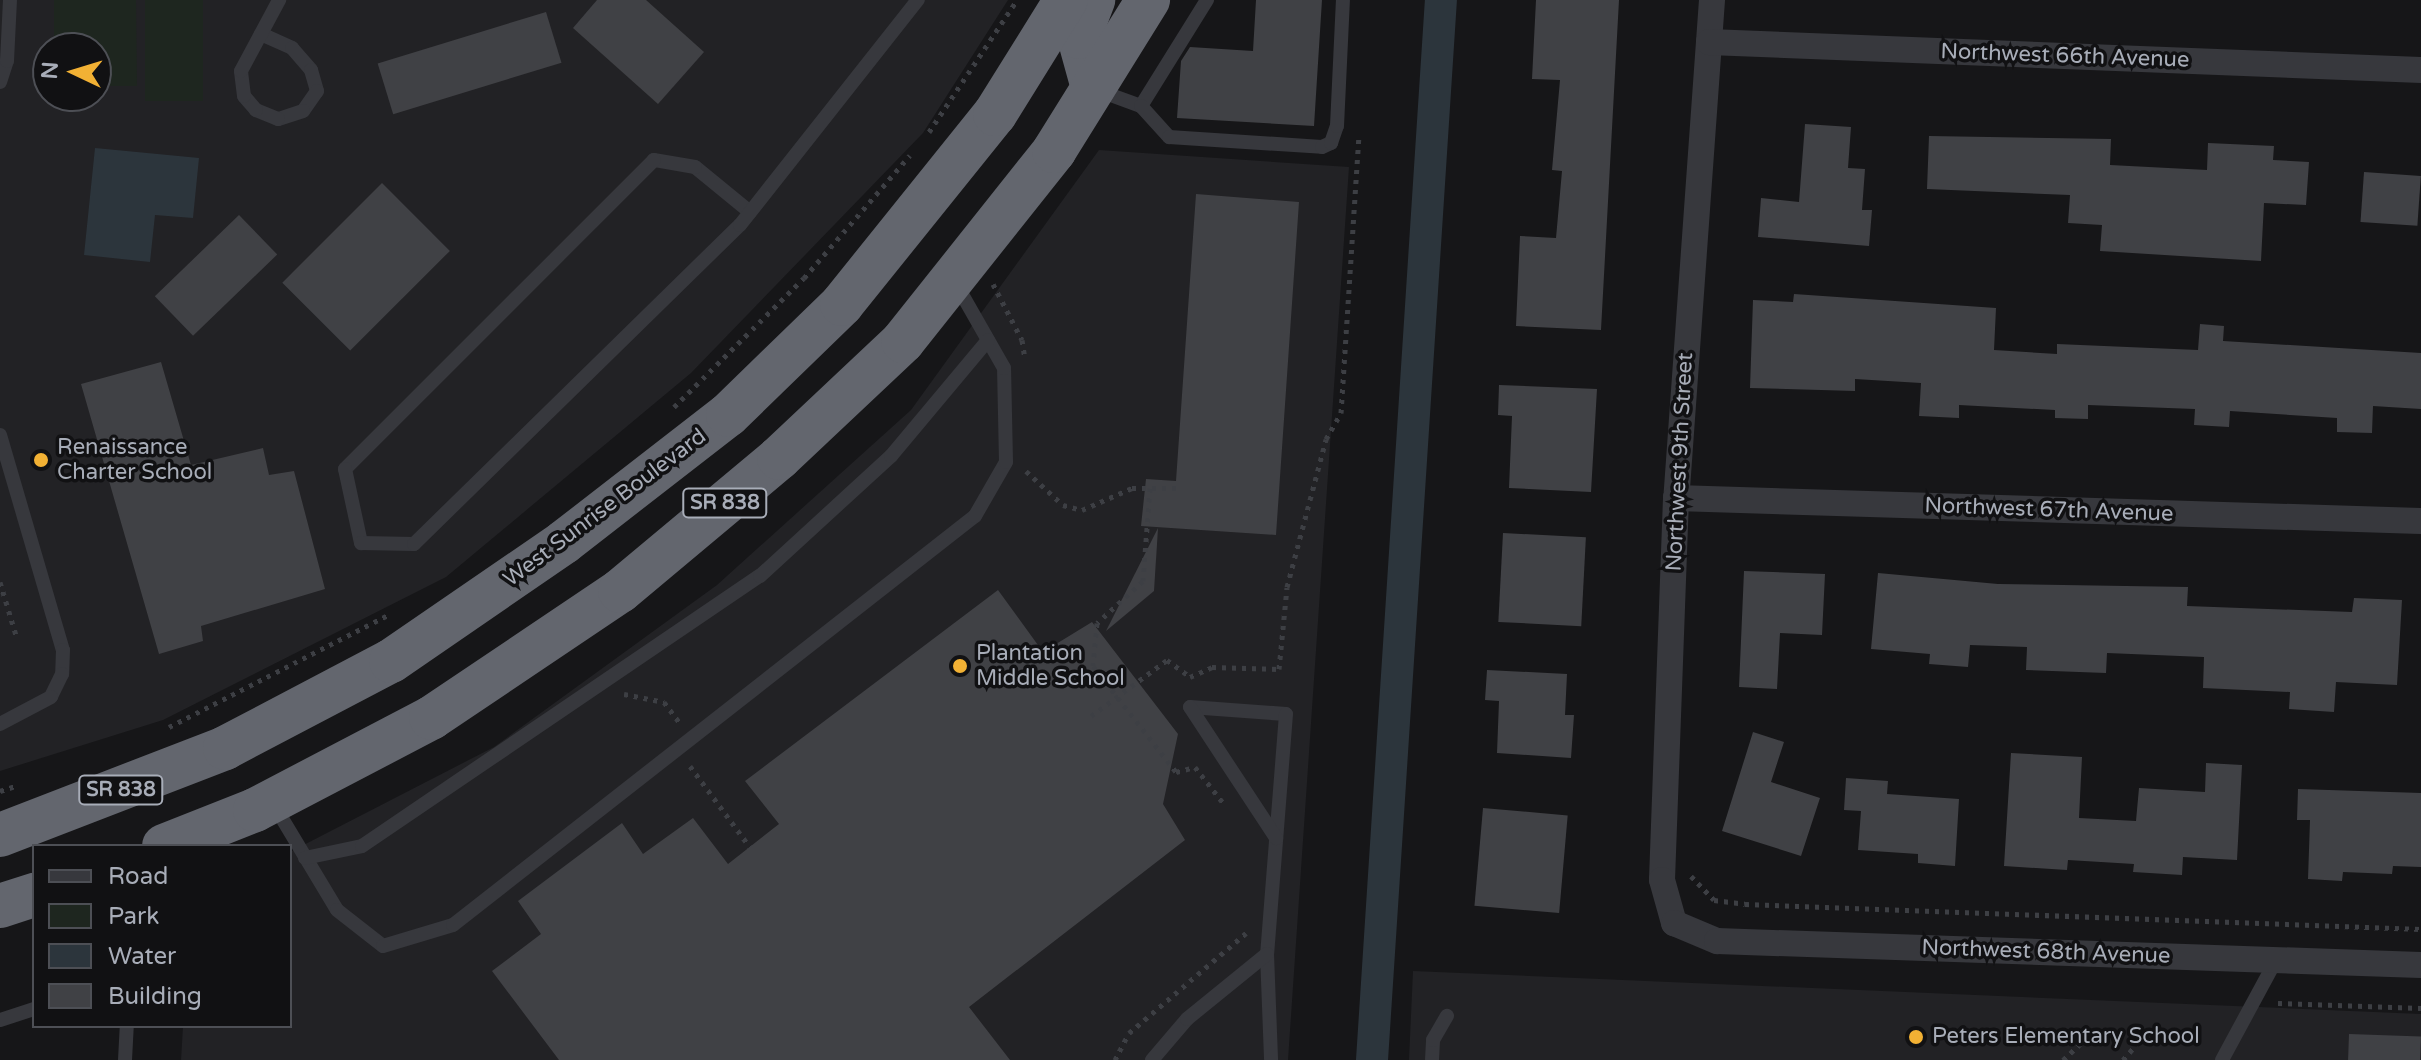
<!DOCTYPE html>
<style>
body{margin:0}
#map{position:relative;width:2421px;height:1060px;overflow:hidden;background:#161618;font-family:"Varela Round",sans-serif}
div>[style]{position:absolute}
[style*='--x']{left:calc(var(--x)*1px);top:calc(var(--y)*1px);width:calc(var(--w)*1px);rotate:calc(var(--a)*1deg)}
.built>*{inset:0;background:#222225}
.green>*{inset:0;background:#1e261f;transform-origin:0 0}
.water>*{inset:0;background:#2c353c}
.canal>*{height:32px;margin:-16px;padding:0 16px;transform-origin:16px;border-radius:16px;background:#2c353c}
.building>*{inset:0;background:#404145;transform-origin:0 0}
.path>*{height:5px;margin-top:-2.5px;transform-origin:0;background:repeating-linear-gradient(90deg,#3d3f44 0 4px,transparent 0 10px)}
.lane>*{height:14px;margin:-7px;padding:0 7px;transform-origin:7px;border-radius:7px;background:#37383d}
.street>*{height:26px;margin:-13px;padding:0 13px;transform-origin:13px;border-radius:13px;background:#37383d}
.highway>*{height:44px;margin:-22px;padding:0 22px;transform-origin:22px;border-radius:22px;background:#63666e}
.dots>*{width:22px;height:22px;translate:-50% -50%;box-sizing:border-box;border:4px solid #111113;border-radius:50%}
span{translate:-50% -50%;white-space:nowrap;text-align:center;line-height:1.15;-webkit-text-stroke:7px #111113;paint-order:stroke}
.shield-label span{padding:2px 6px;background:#111113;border:2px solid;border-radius:6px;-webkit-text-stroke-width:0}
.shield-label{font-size:20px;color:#a8adb8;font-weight:700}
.street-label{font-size:22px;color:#a8adb8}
.poi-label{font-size:22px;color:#a8adb8}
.left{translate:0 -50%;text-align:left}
.legend{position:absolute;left:32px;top:844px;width:260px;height:184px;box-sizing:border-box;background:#111113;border:2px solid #4d4f55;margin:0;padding:10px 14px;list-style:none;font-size:24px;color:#a8adb8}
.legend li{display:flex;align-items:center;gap:16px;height:40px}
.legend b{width:40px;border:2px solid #4d4f55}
.north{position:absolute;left:32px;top:32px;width:80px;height:80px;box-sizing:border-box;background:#111113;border:2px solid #4d4f55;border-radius:50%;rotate:274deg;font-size:22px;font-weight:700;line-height:32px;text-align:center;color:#a8adb8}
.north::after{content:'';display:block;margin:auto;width:28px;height:36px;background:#f2b134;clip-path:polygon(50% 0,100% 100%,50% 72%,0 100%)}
</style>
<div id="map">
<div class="built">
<div style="clip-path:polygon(evenodd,0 0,1008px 0,923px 133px,691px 373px,446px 577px,163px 720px,0 771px,0 0,48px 48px,96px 48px,96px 96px,48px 96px,48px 48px)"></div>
<div style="clip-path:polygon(1099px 150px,1349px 167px,1288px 1060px,181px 1060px,183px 1026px,290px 1026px,290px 852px,494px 747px,717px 585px,911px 410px)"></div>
<div style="clip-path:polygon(1413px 971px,2421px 1014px,2421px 1060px,1409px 1060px)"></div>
</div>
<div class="green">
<div style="clip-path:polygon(54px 0,136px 0,137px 86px,96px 86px,96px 48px,54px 48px)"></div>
<div style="left:145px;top:0;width:58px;height:101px"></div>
</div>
<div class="water">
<div style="clip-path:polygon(95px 148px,199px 158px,193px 218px,155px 215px,150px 262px,84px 255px)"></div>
</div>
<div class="canal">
<div style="--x:1372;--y:1060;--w:1062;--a:-86.28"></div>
</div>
<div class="building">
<div style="clip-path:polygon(597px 0,646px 0,704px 52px,658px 104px,573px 28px)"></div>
<div style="clip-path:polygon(1256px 0,1322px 0,1314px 126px,1177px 118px,1181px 61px,1190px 47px,1253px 51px)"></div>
<div style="clip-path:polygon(1536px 0,1619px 0,1601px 330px,1516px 326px,1520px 236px,1556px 238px,1562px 171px,1552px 170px,1560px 80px,1532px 79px)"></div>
<div style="left:546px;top:12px;width:53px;height:176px;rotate:73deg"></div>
<div style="clip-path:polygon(1805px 124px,1851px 127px,1848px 168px,1865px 169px,1862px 210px,1872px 210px,1869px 246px,1758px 237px,1761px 198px,1799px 202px)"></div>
<div style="clip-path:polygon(1929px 136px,2111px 139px,2110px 165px,2207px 170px,2208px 143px,2274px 146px,2273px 160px,2309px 162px,2306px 205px,2264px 203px,2261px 261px,2100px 251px,2102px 225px,2068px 223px,2070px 195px,1927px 189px)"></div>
<div style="left:2364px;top:172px;width:57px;height:50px;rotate:4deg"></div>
<div style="left:382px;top:183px;width:96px;height:141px;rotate:45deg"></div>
<div style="clip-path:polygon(1196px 194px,1299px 202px,1276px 535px,1141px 526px,1146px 479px,1176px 481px)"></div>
<div style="left:239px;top:215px;width:55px;height:117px;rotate:46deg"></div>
<div style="clip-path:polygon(1794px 294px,1996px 308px,1994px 350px,2057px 354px,2057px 344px,2198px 350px,2200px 324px,2224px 326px,2223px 341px,2421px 353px,2421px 409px,2373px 406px,2372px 433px,2337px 432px,2337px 418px,2230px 411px,2229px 427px,2194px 425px,2195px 409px,2088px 405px,2088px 419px,2055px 418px,2055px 410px,1959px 405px,1959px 418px,1919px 416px,1921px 383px,1855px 379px,1855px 391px,1750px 388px,1753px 300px,1793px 302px)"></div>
<div style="clip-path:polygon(161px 362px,191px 465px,263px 448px,269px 475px,294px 471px,325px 589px,201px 626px,203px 641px,159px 654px,81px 384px)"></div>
<div style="clip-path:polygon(1499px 385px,1597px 389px,1591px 492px,1509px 488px,1512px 416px,1498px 415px)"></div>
<div style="clip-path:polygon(1158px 528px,1154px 591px,1106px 631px)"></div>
<div style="left:1503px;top:533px;width:83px;height:89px;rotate:3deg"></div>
<div style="clip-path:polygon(1744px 571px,1825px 574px,1822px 635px,1780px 633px,1777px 689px,1739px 687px)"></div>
<div style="clip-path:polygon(1878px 573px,1998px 584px,2188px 587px,2187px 606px,2352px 612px,2354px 598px,2402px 600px,2397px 685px,2336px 682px,2334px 712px,2289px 709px,2290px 692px,2203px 688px,2204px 657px,2107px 653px,2106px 673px,2026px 670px,2027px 647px,1970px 645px,1968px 667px,1929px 664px,1930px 654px,1871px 649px)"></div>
<div style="clip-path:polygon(998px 590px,1043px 652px,1092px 622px,1178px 734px,1163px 804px,1185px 840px,969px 1007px,1010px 1060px,559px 1060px,492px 971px,541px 934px,518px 901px,622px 823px,643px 854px,693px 818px,728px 864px,779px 824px,745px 781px)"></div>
<div style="clip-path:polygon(1487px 670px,1567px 674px,1565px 715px,1574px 715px,1571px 758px,1497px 753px,1499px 701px,1485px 700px)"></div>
<div style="clip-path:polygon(1753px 732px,1784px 742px,1771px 782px,1820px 798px,1801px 856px,1722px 831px)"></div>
<div style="clip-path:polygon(2011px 753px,2082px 757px,2079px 818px,2136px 821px,2139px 788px,2205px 792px,2206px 763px,2242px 765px,2237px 860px,2183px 857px,2182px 875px,2133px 872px,2134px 864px,2068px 860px,2067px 870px,2004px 866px)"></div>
<div style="clip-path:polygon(1846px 778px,1888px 781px,1887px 794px,1959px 799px,1955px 866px,1918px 863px,1918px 854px,1858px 850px,1861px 811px,1844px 810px)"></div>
<div style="clip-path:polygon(2298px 789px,2421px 793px,2421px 867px,2393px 866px,2392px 874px,2343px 872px,2342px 881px,2308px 879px,2310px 820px,2297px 820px)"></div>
<div style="left:1483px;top:808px;width:85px;height:98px;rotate:5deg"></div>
<div style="left:2349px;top:1034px;width:72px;height:26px;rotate:2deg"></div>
</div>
<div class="path">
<div style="--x:929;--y:132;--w:159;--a:-56.3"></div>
<div style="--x:993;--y:284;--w:63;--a:62.6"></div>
<div style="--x:1022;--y:340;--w:18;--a:81"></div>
<div style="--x:674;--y:407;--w:183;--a:-44.8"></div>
<div style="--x:804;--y:278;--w:162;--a:-49.2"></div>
<div style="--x:1026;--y:471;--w:50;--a:42.6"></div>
<div style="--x:1063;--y:505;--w:20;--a:15"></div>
<div style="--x:1082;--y:510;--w:55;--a:-23.7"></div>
<div style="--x:1132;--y:488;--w:18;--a:0"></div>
<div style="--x:1176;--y:488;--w:26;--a:180"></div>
<div style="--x:1150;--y:488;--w:93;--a:94.3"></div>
<div style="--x:1143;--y:581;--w:62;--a:137.6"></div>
<div style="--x:1097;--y:623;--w:43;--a:95.3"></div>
<div style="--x:1093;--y:666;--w:135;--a:51.9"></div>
<div style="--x:1176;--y:772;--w:20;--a:-15"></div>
<div style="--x:1195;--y:767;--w:47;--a:51.9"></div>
<div style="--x:0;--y:582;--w:55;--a:73.2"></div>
<div style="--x:624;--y:694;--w:41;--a:11.3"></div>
<div style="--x:664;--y:702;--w:25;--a:53"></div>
<div style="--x:1091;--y:716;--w:94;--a:-36.4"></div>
<div style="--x:1167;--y:660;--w:29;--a:36"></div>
<div style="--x:1190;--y:677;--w:24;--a:-24"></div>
<div style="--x:1212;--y:667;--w:67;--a:1.7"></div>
<div style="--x:1279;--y:669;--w:82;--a:-84.4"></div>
<div style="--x:1287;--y:587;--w:153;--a:-75.2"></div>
<div style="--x:1326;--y:439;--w:30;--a:-60"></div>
<div style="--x:1341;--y:413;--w:277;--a:-86.3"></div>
<div style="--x:169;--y:727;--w:246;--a:-27.1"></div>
<div style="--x:690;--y:766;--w:101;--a:53.5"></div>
<div style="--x:0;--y:791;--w:19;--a:-18"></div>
<div style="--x:1691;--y:876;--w:33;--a:46"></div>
<div style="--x:1714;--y:900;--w:31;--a:7"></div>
<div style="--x:1745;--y:904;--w:676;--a:2.12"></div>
<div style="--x:2278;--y:1003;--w:143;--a:2"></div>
<div style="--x:1115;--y:1060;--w:30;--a:-63"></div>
<div style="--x:1129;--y:1033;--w:154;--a:-40.5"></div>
<div style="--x:2063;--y:1060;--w:25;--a:-43"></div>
<div style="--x:2123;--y:1060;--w:20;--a:-49"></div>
</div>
<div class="lane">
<div style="--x:261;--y:34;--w:34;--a:24"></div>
<div style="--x:292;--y:48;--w:29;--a:49"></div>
<div style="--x:311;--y:70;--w:22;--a:74"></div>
<div style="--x:317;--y:91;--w:24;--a:125"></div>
<div style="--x:303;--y:111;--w:26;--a:162"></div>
<div style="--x:278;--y:119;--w:24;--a:-158"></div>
<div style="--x:256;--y:110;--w:18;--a:-131"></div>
<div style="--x:244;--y:96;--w:25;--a:-97"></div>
<div style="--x:241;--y:71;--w:81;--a:-61.8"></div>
<div style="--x:0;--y:82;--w:22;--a:-72"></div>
<div style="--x:7;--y:61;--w:61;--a:-87.2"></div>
<div style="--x:1097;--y:90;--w:47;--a:20"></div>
<div style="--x:1141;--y:106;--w:125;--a:-58.1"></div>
<div style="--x:1141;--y:106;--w:42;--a:47.9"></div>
<div style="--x:1169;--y:137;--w:153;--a:3.7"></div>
<div style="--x:1322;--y:147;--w:10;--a:-24"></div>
<div style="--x:1331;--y:143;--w:18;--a:-71"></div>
<div style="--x:1337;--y:126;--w:126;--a:-87.3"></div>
<div style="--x:750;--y:212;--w:71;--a:-140.7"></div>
<div style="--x:695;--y:167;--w:42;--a:-170.3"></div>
<div style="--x:654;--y:160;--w:437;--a:135"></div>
<div style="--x:345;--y:469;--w:76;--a:77.8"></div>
<div style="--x:361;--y:543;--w:53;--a:1.1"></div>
<div style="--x:414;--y:544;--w:456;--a:-44.4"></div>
<div style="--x:740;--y:225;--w:287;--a:-51.7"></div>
<div style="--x:0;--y:435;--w:224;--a:73.7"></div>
<div style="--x:63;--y:650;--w:24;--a:92"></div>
<div style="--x:62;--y:674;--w:25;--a:116"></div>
<div style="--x:51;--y:697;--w:58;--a:152.1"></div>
<div style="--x:1190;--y:707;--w:96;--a:4.2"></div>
<div style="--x:1286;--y:714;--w:241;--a:94.5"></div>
<div style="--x:1267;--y:954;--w:106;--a:87.8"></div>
<div style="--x:1190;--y:707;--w:157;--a:56.7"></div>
<div style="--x:274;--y:805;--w:122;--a:59"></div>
<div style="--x:337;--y:910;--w:58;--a:38"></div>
<div style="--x:383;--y:946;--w:73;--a:-16.7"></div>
<div style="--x:453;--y:925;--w:663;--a:-38.08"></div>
<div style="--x:975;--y:516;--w:62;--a:-60.1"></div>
<div style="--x:1006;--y:462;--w:94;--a:-91.2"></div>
<div style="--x:1004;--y:368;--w:97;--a:-119.7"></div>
<div style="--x:305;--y:858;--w:58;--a:-11.9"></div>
<div style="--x:362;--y:846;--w:481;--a:-34.2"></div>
<div style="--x:760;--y:576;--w:178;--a:-42.5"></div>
<div style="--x:891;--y:456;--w:151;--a:-50.1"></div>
<div style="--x:0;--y:1020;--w:36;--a:-18"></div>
<div style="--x:125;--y:1060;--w:34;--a:-87"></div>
<div style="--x:1152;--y:1060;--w:54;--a:-49.5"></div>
<div style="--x:1187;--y:1019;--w:103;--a:-39.1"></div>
<div style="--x:1432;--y:1060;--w:20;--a:-87"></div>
<div style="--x:1433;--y:1040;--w:28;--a:-60"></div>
<div style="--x:2222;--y:1060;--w:114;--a:-61.6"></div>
</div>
<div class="street">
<div style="--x:1712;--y:0;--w:499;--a:94.1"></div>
<div style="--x:1676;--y:498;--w:382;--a:92.1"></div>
<div style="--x:1662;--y:880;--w:45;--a:74.4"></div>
<div style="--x:1674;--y:923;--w:47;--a:22.7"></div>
<div style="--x:1717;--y:941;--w:704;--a:1.95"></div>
<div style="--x:1709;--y:42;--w:713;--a:2.25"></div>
<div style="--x:1676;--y:498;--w:745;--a:1.77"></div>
</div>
<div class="highway">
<div style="--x:1093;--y:88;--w:53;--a:-105.4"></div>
<div style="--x:1079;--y:37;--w:40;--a:-69"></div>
<div style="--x:0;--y:835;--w:241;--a:-21.1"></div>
<div style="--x:225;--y:748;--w:187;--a:-27.7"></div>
<div style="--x:391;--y:661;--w:210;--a:-34.5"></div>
<div style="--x:564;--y:542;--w:207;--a:-37.8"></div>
<div style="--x:728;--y:415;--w:159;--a:-44.2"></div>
<div style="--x:842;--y:304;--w:244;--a:-51.2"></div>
<div style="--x:995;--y:114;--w:134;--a:-58.1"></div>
<div style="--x:164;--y:846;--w:98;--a:-21.6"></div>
<div style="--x:255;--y:810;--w:199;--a:-27.6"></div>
<div style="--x:431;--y:718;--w:228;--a:-33.9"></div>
<div style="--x:620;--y:591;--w:207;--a:-39.9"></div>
<div style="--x:779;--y:458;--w:170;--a:-43.3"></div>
<div style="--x:903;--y:341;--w:243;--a:-51.5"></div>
<div style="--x:1054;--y:151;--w:178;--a:-58.1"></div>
<div style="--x:0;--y:906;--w:36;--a:-18"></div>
</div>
<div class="dots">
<div style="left:41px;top:460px;background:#f2b134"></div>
<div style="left:960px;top:666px;background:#f2b134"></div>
<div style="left:1916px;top:1037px;background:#f2b134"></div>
</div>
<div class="shield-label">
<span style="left:725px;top:503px">SR 838</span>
<span style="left:121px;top:790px">SR 838</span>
</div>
<div class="street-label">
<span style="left:2065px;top:56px;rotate:2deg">Northwest 66th Avenue</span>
<span style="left:1680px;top:462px;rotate:-87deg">Northwest 9th Street</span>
<span style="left:605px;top:508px;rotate:-37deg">West Sunrise Boulevard</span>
<span style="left:2049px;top:510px;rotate:2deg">Northwest 67th Avenue</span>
<span style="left:2046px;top:952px;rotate:2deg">Northwest 68th Avenue</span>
</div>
<div class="poi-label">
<span class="left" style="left:57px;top:460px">Renaissance<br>Charter School</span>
<span class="left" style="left:976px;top:666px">Plantation<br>Middle School</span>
<span class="left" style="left:1932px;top:1037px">Peters Elementary School</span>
</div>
<ul class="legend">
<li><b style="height:10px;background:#37383d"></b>Road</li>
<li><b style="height:22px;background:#1e261f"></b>Park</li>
<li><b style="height:22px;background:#2c353c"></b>Water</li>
<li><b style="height:22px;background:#404145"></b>Building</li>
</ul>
<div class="north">N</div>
</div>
